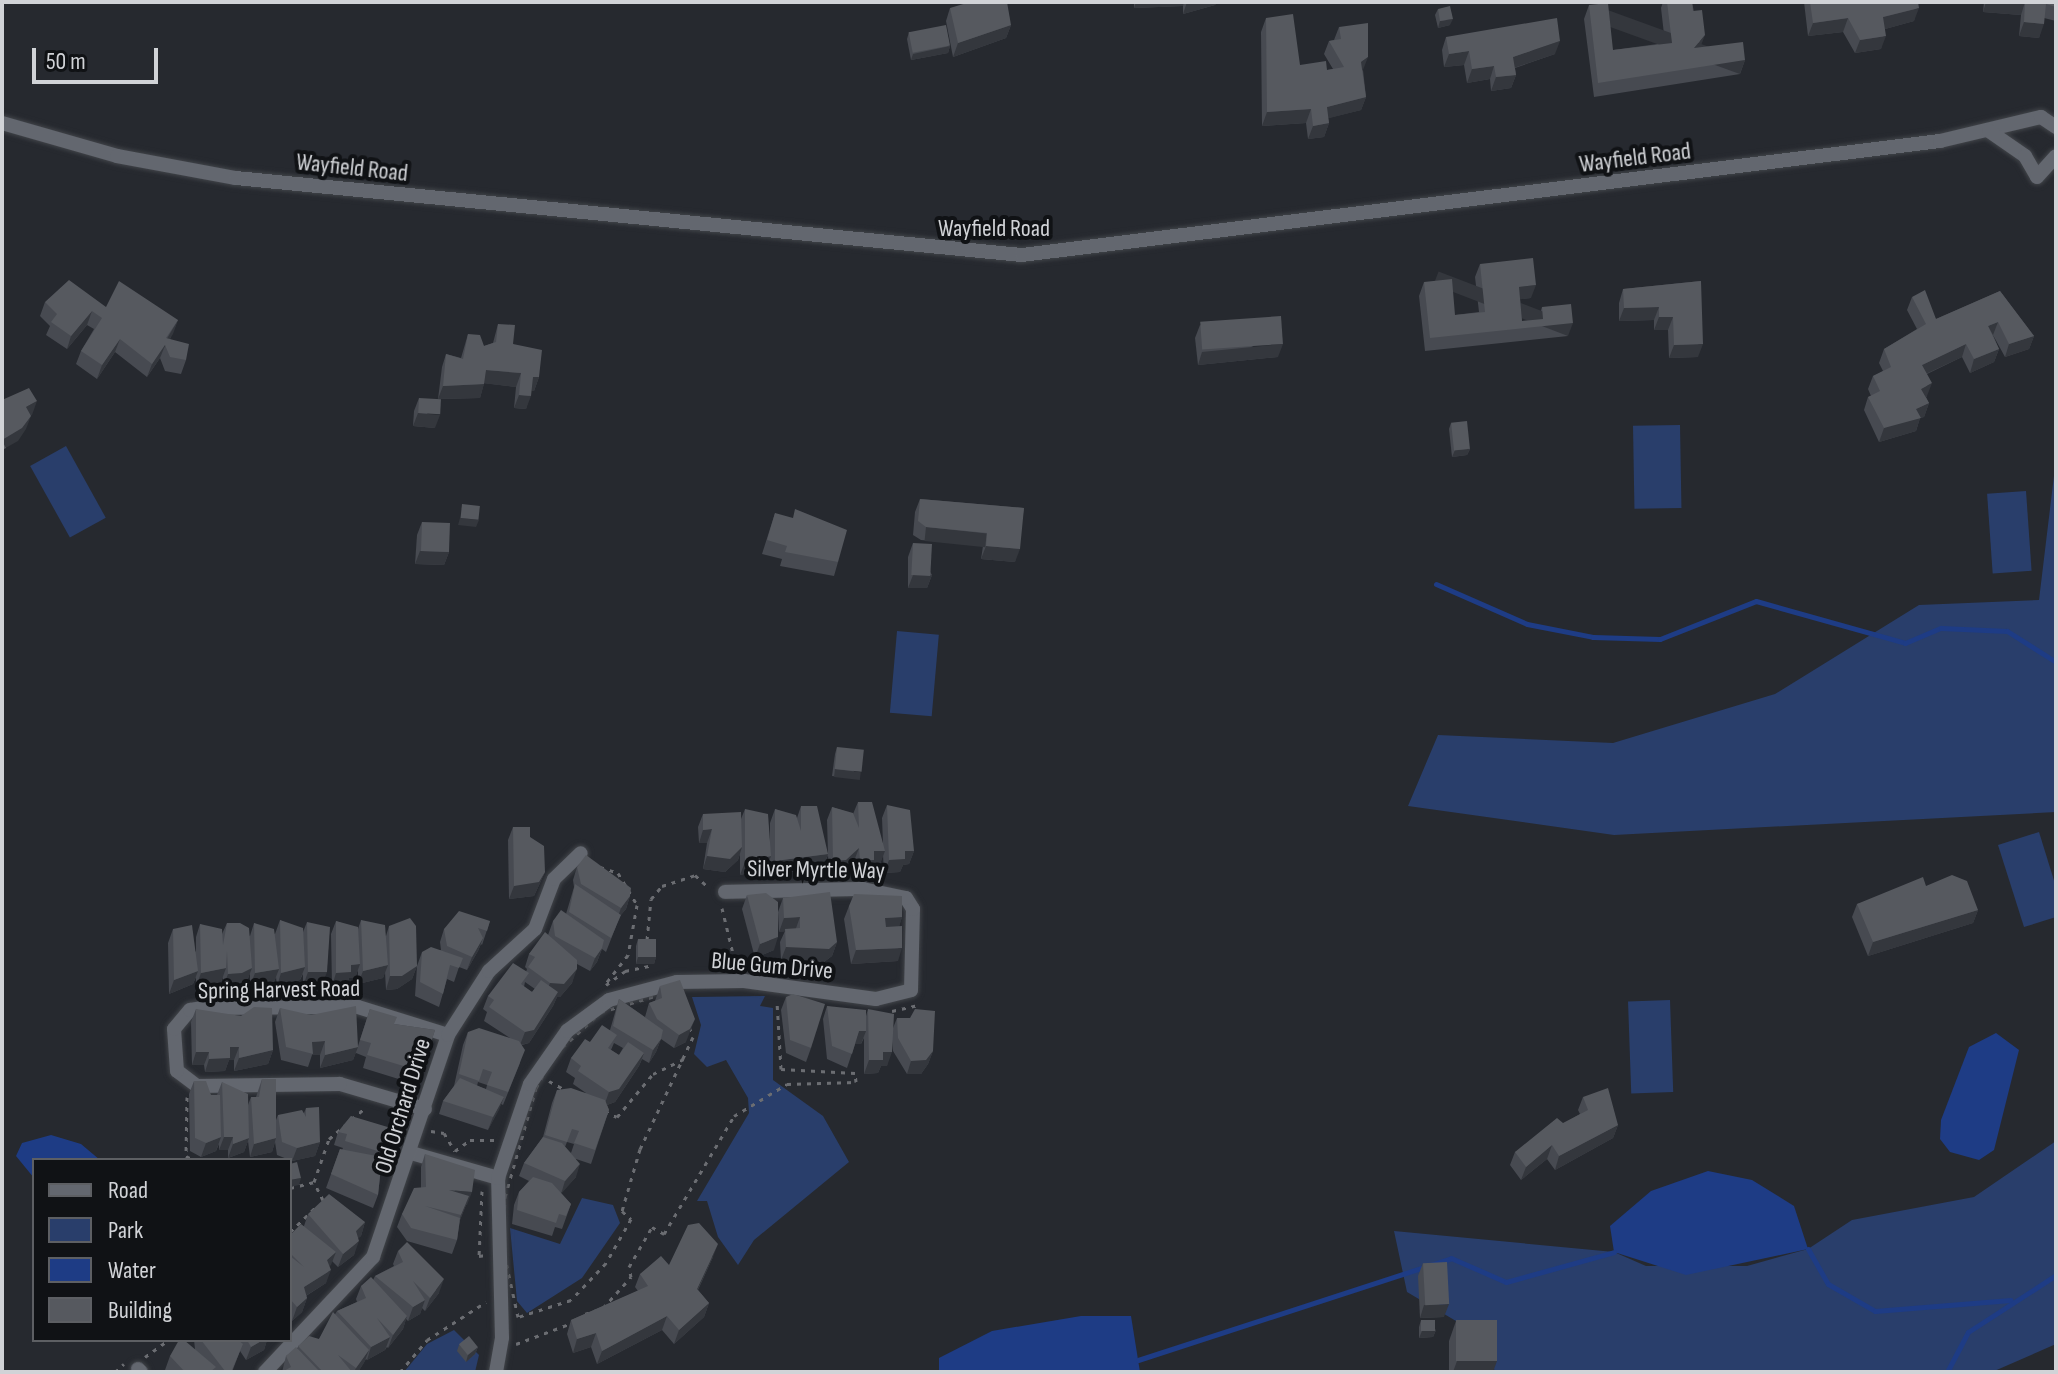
<!DOCTYPE html>
<style>
body{margin:0}
#map{position:relative;width:2058px;height:1374px;overflow:hidden;background:#26292f;font-family:"Sofia Sans Condensed",sans-serif}
div>[style]{position:absolute}
[style*='--x']{left:calc(var(--x)*1px);top:calc(var(--y)*1px);width:calc(var(--w)*1px);rotate:calc(var(--a)*1deg)}
.green>*{inset:0;background:#293e6b;transform-origin:0 0}
.water>*{inset:0;background:#1e3c85}
.stream>*{height:5px;margin:-2.5px;padding:0 2.5px;transform-origin:2.5px;border-radius:2.5px;background:#1e3c85}
.path>*{height:3px;margin-top:-1.5px;transform-origin:0;background:repeating-linear-gradient(90deg,#6b6d72 0 4px,transparent 0 10px)}
.roads{filter:drop-shadow(0 0 2px #414449) drop-shadow(0 0 2px #414449)}
.minor>*{height:14px;margin:-7px;padding:0 7px;transform-origin:7px;border-radius:7px;background:#63676f}
.wall>*{inset:0;background:#474a51}
.shaded-wall>*{inset:0;background:#34373d;transform-origin:0 0}
.building>*{inset:0;background:#56595f;transform-origin:0 0}
span{translate:-50% -50%;white-space:nowrap;text-align:center;line-height:1.15;-webkit-text-stroke:8px #101215;paint-order:stroke}
.street-label{font-size:24px;color:#d1d3d7}
.frame{position:absolute;inset:0;border:4px solid #d1d3d7;pointer-events:none}
.legend{position:absolute;left:32px;top:1158px;width:260px;height:184px;box-sizing:border-box;background:#101215;border:2px solid #5d5f63;margin:0;padding:10px 14px;list-style:none;font-size:24px;color:#d1d3d7}
.legend li{display:flex;align-items:center;gap:16px;height:40px}
.legend b{width:40px;border:2px solid #5d5f63}
.scale{position:absolute;left:32px;top:48px;width:126px;height:36px;box-sizing:border-box;border:4px solid #d1d3d7;border-top:0;padding-left:10px;font-size:24px;line-height:28px;white-space:nowrap;color:#d1d3d7;-webkit-text-stroke:6px #101215;paint-order:stroke}
</style>
<div id="map">
<div class="green">
<div style="left:1680px;top:425px;width:83px;height:47px;rotate:89deg"></div>
<div style="left:66px;top:446px;width:82px;height:41px;rotate:61deg"></div>
<div style="clip-path:polygon(2056px 459px,2056px 812px,1614px 835px,1408px 806px,1438px 735px,1613px 743px,1775px 694px,1919px 605px,2039px 600px)"></div>
<div style="left:2026px;top:491px;width:80px;height:39px;rotate:86deg"></div>
<div style="left:897px;top:631px;width:42px;height:82px;rotate:5deg"></div>
<div style="clip-path:polygon(2039px 832px,2056px 887px,2056px 917px,2024px 927px,1998px 845px)"></div>
<div style="clip-path:polygon(765px 996px,760px 1006px,773px 1008px,773px 1080px,823px 1116px,849px 1162px,754px 1240px,738px 1265px,718px 1237px,707px 1201px,697px 1201px,749px 1113px,748px 1098px,726px 1060px,707px 1067px,694px 1054px,701px 1025px,692px 997px)"></div>
<div style="left:1670px;top:1000px;width:92px;height:42px;rotate:88deg"></div>
<div style="clip-path:polygon(2056px 1141px,2056px 1344px,1992px 1372px,1495px 1372px,1483px 1337px,1407px 1292px,1394px 1231px,1614px 1252px,1646px 1266px,1747px 1266px,1808px 1249px,1852px 1220px,1974px 1197px)"></div>
<div style="clip-path:polygon(582px 1198px,613px 1205px,620px 1223px,582px 1278px,527px 1313px,517px 1301px,510px 1228px,560px 1244px)"></div>
<div style="clip-path:polygon(454px 1330px,479px 1355px,475px 1372px,404px 1372px,427px 1344px)"></div>
</div>
<div class="water">
<div style="clip-path:polygon(1996px 1033px,2019px 1050px,1994px 1150px,1979px 1160px,1950px 1152px,1940px 1139px,1941px 1120px,1969px 1047px)"></div>
<div style="clip-path:polygon(51px 1135px,81px 1144px,100px 1160px,34px 1160px,34px 1178px,16px 1156px,22px 1143px)"></div>
<div style="clip-path:polygon(1708px 1171px,1752px 1180px,1794px 1206px,1808px 1249px,1686px 1275px,1614px 1252px,1610px 1226px,1651px 1191px)"></div>
<div style="clip-path:polygon(1081px 1316px,1131px 1316px,1140px 1372px,939px 1372px,939px 1358px,992px 1331px)"></div>
</div>
<div class="stream">
<div style="--x:1436;--y:584;--w:99;--a:23.7"></div>
<div style="--x:1527;--y:624;--w:67;--a:11.1"></div>
<div style="--x:1593;--y:637;--w:67;--a:1.7"></div>
<div style="--x:1660;--y:639;--w:103;--a:-21.6"></div>
<div style="--x:1756;--y:601;--w:155;--a:15.7"></div>
<div style="--x:1905;--y:643;--w:39;--a:-23"></div>
<div style="--x:1941;--y:628;--w:66;--a:2.6"></div>
<div style="--x:2007;--y:631;--w:58;--a:32.3"></div>
<div style="--x:1808;--y:1249;--w:40;--a:60.3"></div>
<div style="--x:1828;--y:1284;--w:54;--a:29.9"></div>
<div style="--x:1875;--y:1311;--w:136;--a:-4.6"></div>
<div style="--x:1138;--y:1360;--w:329;--a:-18"></div>
<div style="--x:1451;--y:1258;--w:60;--a:23.6"></div>
<div style="--x:1506;--y:1282;--w:112;--a:-15.5"></div>
<div style="--x:1947;--y:1372;--w:45;--a:-62.3"></div>
<div style="--x:1968;--y:1332;--w:105;--a:-32.9"></div>
</div>
<div class="path">
<div style="--x:600;--y:867;--w:19;--a:18"></div>
<div style="--x:618;--y:873;--w:37;--a:59"></div>
<div style="--x:637;--y:905;--w:51;--a:100.2"></div>
<div style="--x:628;--y:955;--w:37;--a:128"></div>
<div style="--x:722;--y:908;--w:60;--a:76.4"></div>
<div style="--x:647;--y:940;--w:41;--a:-84.4"></div>
<div style="--x:651;--y:899;--w:17;--a:-50"></div>
<div style="--x:662;--y:886;--w:35;--a:-18"></div>
<div style="--x:695;--y:875;--w:19;--a:43"></div>
<div style="--x:606;--y:985;--w:24;--a:-36"></div>
<div style="--x:625;--y:971;--w:29;--a:-12"></div>
<div style="--x:675;--y:990;--w:50;--a:69"></div>
<div style="--x:693;--y:1037;--w:124;--a:115.3"></div>
<div style="--x:640;--y:1149;--w:65;--a:106.2"></div>
<div style="--x:622;--y:1211;--w:12;--a:42"></div>
<div style="--x:631;--y:1219;--w:51;--a:119.6"></div>
<div style="--x:606;--y:1263;--w:51;--a:133.4"></div>
<div style="--x:571;--y:1300;--w:56;--a:162.2"></div>
<div style="--x:518;--y:1317;--w:71;--a:-102.3"></div>
<div style="--x:503;--y:1248;--w:51;--a:-87.8"></div>
<div style="--x:505;--y:1197;--w:113;--a:-74.1"></div>
<div style="--x:536;--y:1088;--w:39;--a:-61"></div>
<div style="--x:555;--y:1054;--w:62;--a:-42.4"></div>
<div style="--x:601;--y:1012;--w:77;--a:-16.6"></div>
<div style="--x:892;--y:1011;--w:28;--a:-13"></div>
<div style="--x:549;--y:1081;--w:21;--a:29"></div>
<div style="--x:187;--y:1097;--w:59;--a:91"></div>
<div style="--x:186;--y:1156;--w:9;--a:27"></div>
<div style="--x:605;--y:1111;--w:13;--a:27"></div>
<div style="--x:617;--y:1117;--w:56;--a:-50.1"></div>
<div style="--x:653;--y:1074;--w:34;--a:-26"></div>
<div style="--x:431;--y:1131;--w:13;--a:9"></div>
<div style="--x:444;--y:1133;--w:21;--a:59"></div>
<div style="--x:455;--y:1151;--w:19;--a:-36"></div>
<div style="--x:470;--y:1140;--w:26;--a:0"></div>
<div style="--x:197;--y:1160;--w:34;--a:0"></div>
<div style="--x:290;--y:1188;--w:25;--a:-14"></div>
<div style="--x:482;--y:1191;--w:65;--a:92.6"></div>
<div style="--x:479;--y:1256;--w:7;--a:-8"></div>
<div style="--x:323;--y:1200;--w:20;--a:-117"></div>
<div style="--x:314;--y:1182;--w:46;--a:-70.8"></div>
<div style="--x:329;--y:1139;--w:48;--a:-40.7"></div>
<div style="--x:290;--y:1232;--w:39;--a:-44"></div>
<div style="--x:664;--y:1234;--w:137;--a:-59.3"></div>
<div style="--x:734;--y:1116;--w:62;--a:-31.1"></div>
<div style="--x:787;--y:1084;--w:69;--a:-1.7"></div>
<div style="--x:856;--y:1082;--w:9;--a:-96"></div>
<div style="--x:855;--y:1073;--w:74;--a:-176.9"></div>
<div style="--x:781;--y:1069;--w:67;--a:-93.4"></div>
<div style="--x:585;--y:1314;--w:19;--a:-18"></div>
<div style="--x:603;--y:1308;--w:42;--a:-47.9"></div>
<div style="--x:631;--y:1277;--w:10;--a:-101"></div>
<div style="--x:629;--y:1267;--w:46;--a:-60.1"></div>
<div style="--x:652;--y:1227;--w:14;--a:30"></div>
<div style="--x:516;--y:1344;--w:60;--a:-20.6"></div>
<div style="--x:145;--y:1357;--w:29;--a:-36"></div>
<div style="--x:115;--y:1372;--w:12;--a:-42"></div>
<div style="--x:400;--y:1372;--w:42;--a:-49.8"></div>
<div style="--x:427;--y:1340;--w:70;--a:-32.8"></div>
</div>
<div class="roads">
<div class="minor">
<div style="--x:2;--y:123;--w:120;--a:16"></div>
<div style="--x:117;--y:156;--w:121;--a:10.5"></div>
<div style="--x:236;--y:178;--w:790;--a:5.6"></div>
<div style="--x:1022;--y:255;--w:925;--a:-7.08"></div>
<div style="--x:1940;--y:141;--w:104;--a:-13.4"></div>
<div style="--x:2041;--y:117;--w:18;--a:34"></div>
<div style="--x:1989;--y:131;--w:44;--a:34.8"></div>
<div style="--x:2025;--y:156;--w:24;--a:60"></div>
<div style="--x:2037;--y:177;--w:28;--a:-48"></div>
<div style="--x:425;--y:1109;--w:89;--a:-163.6"></div>
<div style="--x:340;--y:1084;--w:143;--a:179.2"></div>
<div style="--x:197;--y:1086;--w:25;--a:-143"></div>
<div style="--x:177;--y:1071;--w:42;--a:-94.1"></div>
<div style="--x:174;--y:1029;--w:25;--a:-50"></div>
<div style="--x:190;--y:1010;--w:13;--a:-9"></div>
<div style="--x:203;--y:1008;--w:155;--a:-0.4"></div>
<div style="--x:358;--y:1007;--w:94;--a:17.3"></div>
<div style="--x:411;--y:1153;--w:91;--a:16"></div>
<div style="--x:138;--y:1369;--w:4;--a:45"></div>
<div style="--x:265;--y:1372;--w:158;--a:-46.8"></div>
<div style="--x:373;--y:1257;--w:234;--a:-71.3"></div>
<div style="--x:448;--y:1035;--w:76;--a:-57.4"></div>
<div style="--x:489;--y:971;--w:62;--a:-42.4"></div>
<div style="--x:535;--y:929;--w:53;--a:-69.2"></div>
<div style="--x:554;--y:879;--w:37;--a:-44"></div>
<div style="--x:496;--y:1372;--w:35;--a:-80"></div>
<div style="--x:502;--y:1338;--w:160;--a:-91.4"></div>
<div style="--x:498;--y:1178;--w:99;--a:-71.2"></div>
<div style="--x:530;--y:1084;--w:65;--a:-55.1"></div>
<div style="--x:567;--y:1031;--w:52;--a:-36.4"></div>
<div style="--x:609;--y:1000;--w:70;--a:-14.8"></div>
<div style="--x:677;--y:982;--w:67;--a:-0.9"></div>
<div style="--x:744;--y:981;--w:133;--a:7.8"></div>
<div style="--x:876;--y:999;--w:36;--a:-14"></div>
<div style="--x:911;--y:990;--w:81;--a:-88.6"></div>
<div style="--x:913;--y:909;--w:13;--a:-122"></div>
<div style="--x:906;--y:898;--w:44;--a:-168.2"></div>
<div style="--x:863;--y:889;--w:138;--a:178.8"></div>
</div>
</div>
<div class="wall">
<div style="clip-path:polygon(1134px 2px,1217px 2px,1215px 5px,1183px 14px,1183px 6px,1134px 8px)"></div>
<div style="clip-path:polygon(1663px 2px,1692px 2px,1701px 47px,1745px 60px,1740px 74px,1594px 97px,1584px 19px,1589px 5px,1613px 50px,1665px 43px,1661px 8px)"></div>
<div style="clip-path:polygon(1804px 2px,1918px 2px,1914px 21px,1885px 29px,1881px 49px,1855px 53px,1843px 32px,1808px 36px)"></div>
<div style="clip-path:polygon(1984px 2px,2056px 2px,2056px 21px,2044px 18px,2039px 38px,2019px 36px,2021px 15px,1983px 12px)"></div>
<div style="clip-path:polygon(950px 8px,1011px 25px,1006px 38px,953px 57px,946px 21px)"></div>
<div style="clip-path:polygon(1438px 9px,1450px 25px,1438px 28px,1435px 15px)"></div>
<div style="clip-path:polygon(1266px 18px,1300px 65px,1327px 70px,1333px 69px,1324px 54px,1329px 41px,1334px 40px,1339px 27px,1363px 70px,1366px 97px,1361px 110px,1328px 118px,1329px 123px,1324px 137px,1308px 139px,1306px 123px,1262px 126px,1261px 32px)"></div>
<div style="clip-path:polygon(909px 32px,950px 46px,948px 53px,911px 60px,907px 39px)"></div>
<div style="clip-path:polygon(1446px 37px,1555px 54px,1515px 68px,1516px 75px,1511px 88px,1491px 91px,1490px 79px,1467px 83px,1464px 65px,1444px 67px,1442px 50px)"></div>
<div style="clip-path:polygon(1480px 264px,1531px 298px,1520px 299px,1522px 321px,1538px 320px,1542px 307px,1568px 336px,1425px 351px,1419px 296px,1424px 282px,1455px 315px,1479px 312px,1475px 277px)"></div>
<div style="clip-path:polygon(1701px 281px,1698px 357px,1669px 358px,1668px 330px,1654px 330px,1654px 320px,1619px 321px,1619px 303px,1623px 289px)"></div>
<div style="clip-path:polygon(2000px 291px,2034px 336px,2029px 349px,2005px 357px,1993px 335px,1999px 349px,1994px 362px,1970px 373px,1962px 357px,1927px 374px,1927px 396px,1926px 397px,1929px 403px,1924px 417px,1920px 418px,1916px 431px,1879px 442px,1864px 410px,1868px 397px,1871px 396px,1868px 389px,1873px 376px,1883px 371px,1879px 363px,1884px 349px,1917px 329px,1907px 310px,1912px 297px,1936px 319px)"></div>
<div style="clip-path:polygon(45px 302px,106px 307px,178px 320px,170px 339px,186px 360px,181px 374px,165px 371px,160px 358px,147px 377px,115px 352px,97px 379px,76px 364px,81px 351px,94px 329px,87px 325px,67px 349px,46px 335px,50px 326px,40px 316px)"></div>
<div style="clip-path:polygon(498px 324px,539px 377px,534px 391px,531px 390px,526px 409px,514px 408px,516px 387px,484px 383px,480px 398px,438px 399px,442px 367px,446px 354px,461px 358px,468px 334px,484px 346px,493px 343px)"></div>
<div style="clip-path:polygon(1200px 325px,1278px 357px,1198px 365px,1195px 338px)"></div>
<div style="clip-path:polygon(419px 398px,435px 428px,413px 426px,414px 411px)"></div>
<div style="clip-path:polygon(1451px 423px,1470px 449px,1467px 455px,1452px 457px,1449px 429px)"></div>
<div style="clip-path:polygon(920px 499px,1024px 508px,1015px 562px,981px 559px,983px 546px,921px 540px,913px 535px,915px 512px)"></div>
<div style="clip-path:polygon(775px 513px,838px 562px,834px 576px,780px 566px,782px 559px,762px 554px)"></div>
<div style="clip-path:polygon(422px 522px,449px 552px,444px 565px,415px 564px,417px 535px)"></div>
<div style="clip-path:polygon(913px 543px,932px 575px,927px 588px,908px 588px,908px 557px)"></div>
<div style="clip-path:polygon(837px 747px,859px 779px,832px 776px,835px 754px)"></div>
<div style="clip-path:polygon(858px 802px,883px 844px,882px 818px,887px 805px,914px 851px,909px 864px,903px 865px,900px 872px,884px 873px,883px 855px,880px 864px,872px 864px,869px 874px,855px 874px,854px 861px,841px 874px,829px 874px,828px 855px,823px 868px,770px 875px,770px 858px,766px 869px,740px 875px,740px 854px,738px 860px,725px 872px,703px 869px,707px 843px,699px 843px,698px 827px,703px 814px,741px 819px,745px 809px,770px 845px,770px 823px,775px 809px,797px 818px,801px 806px,828px 854px,827px 820px,832px 807px,853px 814px)"></div>
<div style="clip-path:polygon(513px 827px,530px 837px,545px 872px,534px 896px,509px 899px,508px 840px)"></div>
<div style="clip-path:polygon(evenodd,577px 867px,630px 896px,626px 909px,620px 916px,606px 952px,602px 949px,597px 962px,590px 971px,577px 964px,572px 983px,560px 997px,557px 997px,553px 1006px,529px 1043px,522px 1045px,520px 1063px,503px 1105px,501px 1104px,488px 1130px,439px 1114px,443px 1101px,454px 1086px,463px 1045px,468px 1032px,510px 1038px,484px 1021px,487px 1012px,483px 1009px,488px 996px,526px 972px,527px 969px,525px 967px,529px 954px,548px 935px,553px 921px,566px 914px,574px 887px,573px 880px,577px 867px,525px 982px,535px 989px,532px 992px,524px 987px,525px 982px,577px 867px,478px 1082px,487px 1085px,486px 1089px,477px 1086px,478px 1082px)"></div>
<div style="clip-path:polygon(1926px 886px,1978px 910px,1973px 923px,1868px 956px,1852px 917px,1857px 904px)"></div>
<div style="clip-path:polygon(747px 895px,774px 950px,755px 958px,742px 909px)"></div>
<div style="clip-path:polygon(783px 898px,837px 942px,832px 956px,824px 962px,781px 960px,780px 942px,785px 931px,779px 932px,778px 912px)"></div>
<div style="clip-path:polygon(849px 906px,902px 917px,899px 926px,898px 961px,851px 964px,844px 919px)"></div>
<div style="clip-path:polygon(280px 920px,303px 932px,307px 922px,322px 985px,303px 986px,303px 974px,300px 980px,277px 986px,276px 977px,274px 982px,250px 986px,250px 973px,247px 981px,238px 986px,223px 987px,223px 977px,221px 982px,196px 987px,196px 977px,193px 984px,169px 994px,168px 943px,173px 929px,196px 952px,196px 937px,200px 924px,222px 934px,227px 923px,250px 936px,254px 923px,275px 934px)"></div>
<div style="clip-path:polygon(361px 920px,386px 936px,389px 926px,417px 966px,412px 979px,397px 989px,386px 990px,385px 972px,383px 978px,358px 984px,358px 970px,355px 978px,349px 978px,347px 986px,332px 986px,331px 934px,336px 921px,358px 929px)"></div>
<div style="clip-path:polygon(490px 921px,482px 945px,481px 944px,478px 951px,467px 970px,459px 967px,454px 982px,447px 979px,439px 1007px,415px 996px,417px 966px,422px 952px,441px 950px,440px 942px,444px 929px)"></div>
<div style="clip-path:polygon(638px 939px,656px 957px,654px 964px,636px 964px,636px 946px)"></div>
<div style="clip-path:polygon(evenodd,660px 986px,686px 1042px,674px 1048px,661px 1039px,656px 1052px,649px 1063px,642px 1059px,639px 1066px,615px 1102px,607px 1105px,609px 1110px,591px 1164px,576px 1159px,576px 1177px,561px 1193px,571px 1204px,562px 1229px,555px 1227px,552px 1236px,512px 1224px,514px 1205px,519px 1192px,529px 1181px,519px 1176px,524px 1163px,543px 1137px,552px 1103px,557px 1090px,586px 1093px,573px 1084px,575px 1078px,566px 1072px,571px 1058px,590px 1042px,610px 1030px,619px 999px,645px 1017px,649px 1003px,655px 1001px,660px 986px,614px 1043px,623px 1048px,619px 1055px,611px 1050px,614px 1043px,660px 986px,567px 1142px,574px 1144px,571px 1153px,565px 1147px,567px 1142px)"></div>
<div style="clip-path:polygon(786px 997px,811px 1048px,806px 1062px,786px 1053px,781px 1010px)"></div>
<div style="clip-path:polygon(827px 1006px,866px 1016px,868px 1009px,893px 1028px,897px 1018px,933px 1051px,928px 1064px,921px 1074px,907px 1074px,893px 1051px,892px 1040px,887px 1066px,881px 1066px,878px 1073px,864px 1074px,864px 1038px,861px 1044px,855px 1044px,847px 1068px,827px 1059px,823px 1019px)"></div>
<div style="clip-path:polygon(280px 1008px,358px 1046px,370px 1009px,394px 1024px,435px 1030px,420px 1075px,411px 1072px,405px 1081px,363px 1068px,366px 1057px,356px 1053px,356px 1052px,353px 1060px,320px 1068px,320px 1055px,312px 1055px,308px 1067px,281px 1060px,275px 1022px)"></div>
<div style="clip-path:polygon(196px 1009px,273px 1050px,268px 1064px,234px 1071px,234px 1060px,229px 1060px,225px 1071px,205px 1072px,204px 1065px,192px 1065px,191px 1022px)"></div>
<div style="clip-path:polygon(262px 1079px,276px 1120px,278px 1115px,304px 1113px,306px 1108px,320px 1142px,315px 1156px,292px 1161px,277px 1155px,275px 1142px,272px 1152px,250px 1157px,248px 1141px,244px 1152px,228px 1158px,228px 1150px,219px 1150px,219px 1144px,216px 1151px,201px 1157px,190px 1151px,189px 1094px,194px 1081px,211px 1095px,217px 1095px,222px 1082px,248px 1105px,251px 1097px,256px 1097px)"></div>
<div style="clip-path:polygon(1583px 1097px,1618px 1125px,1613px 1138px,1555px 1170px,1547px 1159px,1521px 1180px,1510px 1165px,1515px 1152px,1580px 1114px,1578px 1110px)"></div>
<div style="clip-path:polygon(351px 1116px,394px 1156px,389px 1169px,381px 1167px,378px 1195px,373px 1208px,326px 1188px,340px 1149px,342px 1150px,343px 1148px,334px 1145px,338px 1132px)"></div>
<div style="clip-path:polygon(425px 1154px,467px 1205px,466px 1205px,460px 1220px,457px 1240px,452px 1254px,407px 1241px,397px 1227px,402px 1214px,421px 1188px,421px 1167px)"></div>
<div style="clip-path:polygon(308px 1214px,365px 1222px,361px 1236px,358px 1238px,354px 1255px,338px 1267px,332px 1261px,329px 1266px,326px 1283px,306px 1296px,307px 1298px,302px 1312px,292px 1321px,290px 1318px,290px 1235px,304px 1226px)"></div>
<div style="clip-path:polygon(398px 1251px,439px 1293px,425px 1311px,422px 1308px,420px 1314px,408px 1321px,406px 1319px,403px 1329px,388px 1348px,387px 1347px,385px 1350px,367px 1360px,366px 1359px,358px 1372px,282px 1372px,286px 1356px,298px 1348px,298px 1346px,319px 1339px,337px 1311px,357px 1302px,356px 1299px,361px 1286px,373px 1280px,375px 1276px,394px 1266px,393px 1264px)"></div>
<div style="clip-path:polygon(713px 1257px,698px 1290px,709px 1303px,704px 1317px,674px 1344px,662px 1330px,597px 1364px,591px 1347px,573px 1353px,567px 1334px,571px 1320px,638px 1291px,635px 1287px,640px 1274px,669px 1265px)"></div>
<div style="clip-path:polygon(1423px 1263px,1444px 1317px,1420px 1318px,1418px 1276px)"></div>
<div style="clip-path:polygon(1421px 1320px,1436px 1330px,1433px 1337px,1419px 1338px,1419px 1327px)"></div>
<div style="clip-path:polygon(1456px 1321px,1493px 1372px,1449px 1372px,1449px 1341px)"></div>
<div style="clip-path:polygon(194px 1340px,267px 1340px,264px 1350px,246px 1360px,240px 1351px,232px 1372px,167px 1372px,165px 1370px,170px 1356px,195px 1349px)"></div>
<div style="clip-path:polygon(459px 1345px,478px 1347px,475px 1354px,466px 1362px,457px 1351px)"></div>
</div>
<div class="shaded-wall">
<div style="clip-path:polygon(1136px 2px,1184px 2px,1183px 6px,1134px 8px)"></div>
<div style="clip-path:polygon(1187px 2px,1217px 2px,1215px 5px,1183px 14px)"></div>
<div style="clip-path:polygon(1986px 2px,2025px 2px,2021px 15px,1983px 12px)"></div>
<div style="clip-path:polygon(1919px 8px,1914px 21px,1878px 31px,1883px 17px)"></div>
<div style="clip-path:polygon(1848px 18px,1843px 32px,1808px 36px,1813px 23px)"></div>
<div style="clip-path:polygon(1453px 19px,1450px 25px,1438px 28px,1440px 21px)"></div>
<div style="clip-path:polygon(2024px 22px,2044px 24px,2039px 38px,2019px 36px)"></div>
<div style="clip-path:polygon(1011px 25px,1006px 38px,953px 57px,958px 43px)"></div>
<div style="clip-path:polygon(1705px 35px,1700px 48px,1694px 48px)"></div>
<div style="clip-path:polygon(1886px 36px,1881px 49px,1855px 53px,1860px 40px)"></div>
<div style="clip-path:polygon(1560px 41px,1555px 54px,1508px 70px,1513px 57px)"></div>
<div style="clip-path:polygon(950px 46px,948px 53px,911px 60px,913px 54px)"></div>
<div style="clip-path:polygon(1469px 51px,1464px 65px,1444px 67px,1449px 54px)"></div>
<div style="clip-path:polygon(1368px 57px,1363px 70px,1356px 76px,1361px 62px)"></div>
<div style="left:1745px;top:60px;width:15px;height:149px;rotate:110deg"></div>
<div style="clip-path:polygon(1494px 66px,1490px 79px,1467px 83px,1472px 69px)"></div>
<div style="clip-path:polygon(1516px 75px,1511px 88px,1491px 91px,1496px 77px)"></div>
<div style="clip-path:polygon(1366px 97px,1361px 110px,1322px 120px,1327px 107px)"></div>
<div style="clip-path:polygon(1311px 109px,1306px 123px,1262px 126px,1267px 112px)"></div>
<div style="clip-path:polygon(1329px 123px,1324px 137px,1308px 139px,1313px 126px)"></div>
<div style="clip-path:polygon(1536px 285px,1531px 298px,1514px 300px,1519px 287px)"></div>
<div style="clip-path:polygon(1659px 307px,1654px 320px,1619px 321px,1624px 308px)"></div>
<div style="clip-path:polygon(92px 311px,87px 325px,67px 349px,71px 336px)"></div>
<div style="clip-path:polygon(1659px 317px,1673px 317px,1668px 330px,1654px 330px)"></div>
<div style="clip-path:polygon(178px 320px,173px 334px,164px 348px,160px 358px,147px 377px,152px 364px)"></div>
<div style="clip-path:polygon(1998px 322px,1993px 335px,1988px 326px)"></div>
<div style="left:1573px;top:323px;width:14px;height:144px;rotate:111deg"></div>
<div style="clip-path:polygon(2034px 336px,2029px 349px,2005px 357px,2009px 344px)"></div>
<div style="clip-path:polygon(120px 339px,115px 352px,97px 379px,102px 365px)"></div>
<div style="clip-path:polygon(1283px 344px,1278px 357px,1198px 365px,1202px 352px)"></div>
<div style="clip-path:polygon(1703px 344px,1698px 357px,1669px 358px,1674px 345px)"></div>
<div style="clip-path:polygon(1966px 344px,1962px 357px,1917px 378px,1922px 365px)"></div>
<div style="clip-path:polygon(1999px 349px,1994px 362px,1970px 373px,1974px 359px)"></div>
<div style="clip-path:polygon(486px 370px,521px 373px,516px 387px,481px 383px)"></div>
<div style="clip-path:polygon(533px 377px,539px 377px,534px 391px,528px 390px)"></div>
<div style="clip-path:polygon(1932px 383px,1927px 396px,1916px 402px,1921px 389px)"></div>
<div style="clip-path:polygon(484px 384px,480px 398px,438px 399px,443px 386px)"></div>
<div style="clip-path:polygon(519px 395px,531px 396px,526px 409px,514px 408px)"></div>
<div style="clip-path:polygon(37px 401px,32px 415px,21px 421px,26px 407px)"></div>
<div style="clip-path:polygon(1929px 403px,1924px 417px,1920px 418px,1916px 431px,1879px 442px,1884px 428px,1916px 409px)"></div>
<div style="clip-path:polygon(418px 413px,440px 415px,435px 428px,413px 426px)"></div>
<div style="clip-path:polygon(31px 416px,26px 429px,18px 441px,2px 450px,2px 440px)"></div>
<div style="clip-path:polygon(1470px 449px,1467px 455px,1452px 457px,1455px 450px)"></div>
<div style="clip-path:polygon(460px 518px,479px 520px,476px 527px,458px 525px)"></div>
<div style="left:926px;top:527px;width:61px;height:14px;rotate:6deg"></div>
<div style="clip-path:polygon(986px 546px,1020px 549px,1015px 562px,981px 559px)"></div>
<div style="clip-path:polygon(420px 551px,449px 552px,444px 565px,415px 564px)"></div>
<div style="clip-path:polygon(913px 575px,932px 575px,927px 588px,908px 588px)"></div>
<div style="left:835px;top:769px;width:26px;height:8px;rotate:7deg"></div>
<div style="clip-path:polygon(712px 829px,707px 843px,699px 843px,703px 830px)"></div>
<div style="clip-path:polygon(742px 847px,738px 860px,725px 872px,703px 869px,707px 856px)"></div>
<div style="clip-path:polygon(859px 848px,854px 861px,841px 874px,829px 874px,833px 861px)"></div>
<div style="clip-path:polygon(874px 851px,885px 851px,880px 864px,872px 864px,869px 874px,855px 874px,860px 861px)"></div>
<div style="clip-path:polygon(905px 851px,914px 851px,909px 864px,903px 865px,900px 872px,884px 873px,889px 860px)"></div>
<div style="clip-path:polygon(828px 854px,823px 868px,770px 875px,775px 861px)"></div>
<div style="clip-path:polygon(771px 856px,766px 869px,740px 875px,745px 862px)"></div>
<div style="clip-path:polygon(545px 872px,534px 896px,509px 899px,514px 886px)"></div>
<div style="clip-path:polygon(630px 896px,626px 909px,620px 916px,606px 952px,620px 916px,616px 922px,621px 908px)"></div>
<div style="clip-path:polygon(1978px 910px,1973px 923px,1868px 956px,1873px 942px)"></div>
<div style="clip-path:polygon(800px 917px,795px 931px,779px 932px,784px 918px)"></div>
<div style="clip-path:polygon(902px 917px,898px 931px,880px 931px,885px 918px)"></div>
<div style="clip-path:polygon(778px 937px,774px 950px,755px 958px,760px 944px)"></div>
<div style="clip-path:polygon(483px 938px,478px 951px,467px 970px,472px 957px)"></div>
<div style="clip-path:polygon(837px 942px,832px 956px,824px 962px,781px 960px,786px 947px)"></div>
<div style="clip-path:polygon(602px 948px,597px 962px,590px 971px,595px 958px)"></div>
<div style="clip-path:polygon(902px 948px,898px 961px,851px 964px,856px 950px)"></div>
<div style="clip-path:polygon(638px 957px,656px 957px,654px 964px,636px 964px)"></div>
<div style="clip-path:polygon(360px 964px,355px 978px,349px 978px,347px 986px,332px 986px,336px 973px,351px 965px)"></div>
<div style="clip-path:polygon(388px 965px,383px 978px,358px 984px,363px 971px)"></div>
<div style="clip-path:polygon(417px 966px,412px 979px,397px 989px,386px 990px,390px 976px)"></div>
<div style="clip-path:polygon(305px 967px,300px 980px,277px 986px,281px 973px)"></div>
<div style="clip-path:polygon(226px 968px,221px 982px,196px 987px,201px 973px)"></div>
<div style="clip-path:polygon(252px 968px,247px 981px,238px 986px,223px 987px,228px 974px)"></div>
<div style="clip-path:polygon(279px 969px,274px 982px,250px 986px,255px 973px)"></div>
<div style="clip-path:polygon(577px 969px,572px 983px,560px 997px,557px 997px,553px 1006px,529px 1043px,520px 1045px,525px 1032px,545px 996px,550px 983px)"></div>
<div style="clip-path:polygon(198px 971px,193px 984px,169px 994px,174px 980px)"></div>
<div style="clip-path:polygon(308px 972px,327px 972px,322px 985px,303px 986px)"></div>
<div style="clip-path:polygon(695px 1019px,686px 1042px,674px 1048px,679px 1035px)"></div>
<div style="clip-path:polygon(859px 1031px,866px 1031px,861px 1044px,854px 1044px)"></div>
<div style="clip-path:polygon(661px 1039px,656px 1052px,649px 1063px,653px 1050px)"></div>
<div style="clip-path:polygon(325px 1041px,320px 1055px,312px 1055px,312px 1042px)"></div>
<div style="clip-path:polygon(230px 1047px,239px 1047px,234px 1060px,229px 1060px,225px 1071px,205px 1072px,209px 1059px)"></div>
<div style="clip-path:polygon(358px 1047px,353px 1060px,320px 1068px,325px 1055px)"></div>
<div style="clip-path:polygon(273px 1050px,268px 1064px,234px 1071px,239px 1058px)"></div>
<div style="clip-path:polygon(933px 1051px,928px 1064px,921px 1074px,907px 1074px,911px 1061px)"></div>
<div style="clip-path:polygon(196px 1052px,209px 1052px,204px 1065px,192px 1065px)"></div>
<div style="clip-path:polygon(883px 1052px,892px 1052px,887px 1066px,881px 1066px,878px 1073px,864px 1074px,869px 1060px)"></div>
<div style="clip-path:polygon(644px 1053px,639px 1066px,615px 1102px,604px 1106px,609px 1092px)"></div>
<div style="clip-path:polygon(416px 1059px,411px 1072px,405px 1081px,410px 1068px)"></div>
<div style="clip-path:polygon(504px 1097px,499px 1110px,488px 1130px,493px 1117px)"></div>
<div style="clip-path:polygon(1618px 1125px,1613px 1138px,1555px 1170px,1559px 1156px)"></div>
<div style="clip-path:polygon(221px 1137px,216px 1151px,201px 1157px,206px 1143px)"></div>
<div style="clip-path:polygon(224px 1137px,233px 1137px,228px 1150px,219px 1150px)"></div>
<div style="clip-path:polygon(249px 1138px,244px 1152px,228px 1158px,233px 1144px)"></div>
<div style="clip-path:polygon(276px 1138px,272px 1152px,250px 1157px,254px 1144px)"></div>
<div style="clip-path:polygon(320px 1142px,315px 1156px,292px 1161px,297px 1148px)"></div>
<div style="clip-path:polygon(1552px 1145px,1547px 1159px,1521px 1180px,1526px 1167px)"></div>
<div style="clip-path:polygon(580px 1164px,576px 1177px,561px 1194px,565px 1181px)"></div>
<div style="clip-path:polygon(301px 1178px,299px 1185px,290px 1187px,290px 1180px)"></div>
<div style="clip-path:polygon(449px 1190px,472px 1192px,467px 1205px,466px 1205px,456px 1229px,461px 1215px)"></div>
<div style="clip-path:polygon(365px 1222px,361px 1236px,351px 1245px,356px 1231px)"></div>
<div style="clip-path:polygon(359px 1241px,354px 1255px,338px 1267px,343px 1254px)"></div>
<div style="clip-path:polygon(718px 1244px,713px 1257px,692px 1302px,697px 1289px)"></div>
<div style="clip-path:polygon(336px 1252px,331px 1265px,322px 1273px,327px 1260px)"></div>
<div style="clip-path:polygon(331px 1270px,326px 1283px,299px 1300px,304px 1287px)"></div>
<div style="clip-path:polygon(444px 1279px,439px 1293px,425px 1311px,430px 1298px)"></div>
<div style="clip-path:polygon(307px 1298px,302px 1312px,292px 1321px,297px 1307px)"></div>
<div style="clip-path:polygon(425px 1300px,420px 1314px,408px 1321px,413px 1307px)"></div>
<div style="clip-path:polygon(709px 1303px,704px 1317px,674px 1344px,679px 1330px)"></div>
<div style="clip-path:polygon(1449px 1304px,1444px 1317px,1420px 1318px,1424px 1305px)"></div>
<div style="clip-path:polygon(407px 1316px,403px 1329px,388px 1348px,393px 1335px)"></div>
<div style="clip-path:polygon(667px 1316px,662px 1330px,597px 1364px,602px 1351px)"></div>
<div style="clip-path:polygon(1436px 1330px,1433px 1337px,1419px 1338px,1422px 1331px)"></div>
<div style="clip-path:polygon(596px 1333px,591px 1347px,573px 1353px,577px 1339px)"></div>
<div style="clip-path:polygon(390px 1337px,385px 1350px,367px 1360px,371px 1347px)"></div>
<div style="clip-path:polygon(263px 1340px,267px 1340px,264px 1350px,246px 1360px,251px 1347px)"></div>
<div style="clip-path:polygon(478px 1347px,475px 1354px,466px 1362px,468px 1355px)"></div>
<div style="clip-path:polygon(369px 1350px,364px 1363px,358px 1372px,354px 1372px,356px 1368px)"></div>
<div style="clip-path:polygon(1457px 1361px,1497px 1361px,1493px 1372px,1453px 1372px)"></div>
</div>
<div class="building">
<div style="clip-path:polygon(970px 2px,1007px 2px,1011px 25px,958px 43px,950px 8px)"></div>
<div style="clip-path:polygon(1667px 2px,1692px 2px,1693px 11px,1702px 10px,1705px 35px,1694px 48px,1743px 42px,1745px 60px,1598px 83px,1589px 5px,1608px 3px,1613px 50px,1672px 43px)"></div>
<div style="clip-path:polygon(1810px 2px,1918px 2px,1919px 8px,1883px 17px,1886px 36px,1860px 40px,1848px 18px,1813px 23px)"></div>
<div style="clip-path:polygon(2025px 2px,2056px 2px,2056px 7px,2046px 4px,2044px 24px,2024px 22px)"></div>
<div style="clip-path:polygon(1450px 6px,1453px 19px,1440px 21px,1438px 9px)"></div>
<div style="clip-path:polygon(1293px 14px,1300px 65px,1326px 61px,1327px 70px,1344px 67px,1329px 41px,1341px 39px,1339px 27px,1368px 23px,1368px 57px,1361px 62px,1366px 97px,1327px 107px,1329px 123px,1313px 126px,1311px 109px,1267px 112px,1266px 18px)"></div>
<div style="clip-path:polygon(1557px 18px,1560px 41px,1513px 57px,1516px 75px,1496px 77px,1494px 66px,1472px 69px,1469px 51px,1449px 54px,1446px 37px)"></div>
<div style="left:946px;top:25px;width:21px;height:38px;rotate:79deg"></div>
<div style="clip-path:polygon(1533px 258px,1536px 285px,1519px 287px,1522px 321px,1543px 319px,1542px 307px,1571px 304px,1573px 323px,1430px 338px,1424px 282px,1452px 279px,1455px 315px,1485px 312px,1480px 264px)"></div>
<div style="clip-path:polygon(69px 280px,106px 307px,119px 281px,178px 320px,166px 338px,189px 344px,186px 360px,170px 357px,165px 345px,152px 364px,120px 339px,102px 365px,81px 351px,102px 318px,92px 311px,71px 336px,51px 322px,57px 314px,45px 302px)"></div>
<div style="clip-path:polygon(1701px 281px,1703px 344px,1674px 345px,1673px 317px,1659px 317px,1659px 307px,1624px 308px,1623px 289px)"></div>
<div style="clip-path:polygon(1925px 290px,1936px 319px,2000px 291px,2034px 336px,2009px 344px,1998px 322px,1988px 326px,1999px 349px,1974px 359px,1966px 344px,1922px 365px,1932px 383px,1921px 389px,1929px 403px,1916px 409px,1921px 418px,1884px 428px,1868px 397px,1880px 391px,1873px 376px,1891px 367px,1884px 349px,1926px 324px,1912px 297px)"></div>
<div style="left:1281px;top:316px;width:28px;height:81px;rotate:86deg"></div>
<div style="clip-path:polygon(498px 324px,515px 325px,513px 344px,542px 350px,539px 377px,533px 377px,531px 396px,519px 395px,521px 373px,486px 370px,484px 384px,443px 386px,446px 354px,463px 359px,468px 334px,480px 335px,484px 346px,496px 342px)"></div>
<div style="clip-path:polygon(29px 388px,37px 401px,26px 407px,31px 416px,22px 428px,2px 440px,2px 400px)"></div>
<div style="left:419px;top:398px;width:22px;height:15px;rotate:3deg"></div>
<div style="left:1467px;top:421px;width:28px;height:16px;rotate:84deg"></div>
<div style="clip-path:polygon(2px 441px,6px 448px,2px 450px)"></div>
<div style="clip-path:polygon(920px 499px,1024px 508px,1020px 549px,986px 546px,987px 533px,926px 527px,918px 521px)"></div>
<div style="left:462px;top:504px;width:18px;height:14px;rotate:6deg"></div>
<div style="clip-path:polygon(795px 509px,847px 530px,838px 562px,785px 552px,787px 546px,767px 540px,775px 513px,793px 518px)"></div>
<div style="left:422px;top:522px;width:28px;height:29px;rotate:2deg"></div>
<div style="left:913px;top:543px;width:19px;height:32px;rotate:3deg"></div>
<div style="left:837px;top:747px;width:27px;height:22px;rotate:6deg"></div>
<div style="clip-path:polygon(858px 802px,872px 802px,885px 851px,874px 851px,874px 860px,860px 861px,859px 848px,846px 860px,833px 861px,832px 807px,853px 813px,859px 828px)"></div>
<div style="clip-path:polygon(887px 805px,910px 810px,914px 851px,905px 851px,905px 859px,889px 860px)"></div>
<div style="clip-path:polygon(801px 806px,817px 806px,828px 854px,775px 861px,775px 809px,796px 815px,801px 831px)"></div>
<div style="clip-path:polygon(745px 809px,768px 814px,771px 856px,745px 862px)"></div>
<div style="clip-path:polygon(741px 812px,742px 847px,730px 859px,707px 856px,712px 829px,703px 830px,703px 814px)"></div>
<div style="clip-path:polygon(513px 827px,530px 827px,530px 837px,544px 846px,545px 872px,539px 882px,514px 886px)"></div>
<div style="clip-path:polygon(586px 855px,631px 888px,630px 896px,621px 908px,581px 884px,577px 867px)"></div>
<div style="clip-path:polygon(1952px 875px,1967px 881px,1978px 910px,1873px 942px,1857px 904px,1923px 877px,1926px 886px)"></div>
<div style="clip-path:polygon(575px 884px,621px 915px,611px 938px,569px 912px)"></div>
<div style="clip-path:polygon(830px 892px,837px 942px,829px 949px,786px 947px,785px 929px,800px 928px,800px 917px,784px 918px,783px 898px)"></div>
<div style="clip-path:polygon(766px 893px,778px 902px,778px 937px,760px 944px,747px 895px)"></div>
<div style="clip-path:polygon(854px 894px,902px 896px,902px 917px,885px 918px,886px 927px,902px 926px,902px 948px,856px 950px,849px 906px)"></div>
<div style="clip-path:polygon(561px 910px,604px 940px,602px 948px,595px 958px,555px 936px,553px 921px)"></div>
<div style="clip-path:polygon(459px 911px,490px 921px,487px 931px,478px 928px,483px 938px,472px 957px,447px 946px,444px 929px)"></div>
<div style="clip-path:polygon(410px 918px,416px 926px,417px 966px,402px 976px,390px 976px,389px 926px)"></div>
<div style="clip-path:polygon(280px 920px,303px 928px,305px 967px,281px 973px)"></div>
<div style="clip-path:polygon(361px 920px,385px 925px,388px 965px,363px 971px)"></div>
<div style="clip-path:polygon(336px 921px,358px 927px,360px 964px,351px 965px,351px 972px,336px 973px)"></div>
<div style="clip-path:polygon(307px 922px,330px 927px,327px 972px,308px 972px)"></div>
<div style="clip-path:polygon(227px 923px,240px 923px,249px 928px,252px 968px,242px 973px,228px 974px,227px 951px,226px 968px,201px 973px,200px 924px,222px 929px,223px 945px)"></div>
<div style="clip-path:polygon(254px 923px,274px 929px,279px 969px,255px 973px)"></div>
<div style="clip-path:polygon(192px 925px,198px 971px,174px 980px,173px 929px)"></div>
<div style="clip-path:polygon(545px 932px,577px 960px,577px 969px,564px 984px,550px 983px,528px 967px,535px 957px,529px 954px)"></div>
<div style="left:638px;top:939px;width:18px;height:18px"></div>
<div style="clip-path:polygon(431px 947px,463px 958px,459px 968px,450px 965px,443px 994px,420px 982px,422px 952px)"></div>
<div style="clip-path:polygon(513px 963px,529px 973px,521px 984px,532px 992px,541px 980px,558px 992px,534px 1030px,525px 1032px,489px 1007px,494px 1000px,488px 996px)"></div>
<div style="clip-path:polygon(680px 980px,695px 1019px,690px 1029px,679px 1035px,657px 1019px,649px 1003px,662px 998px,660px 986px)"></div>
<div style="clip-path:polygon(793px 994px,825px 1004px,811px 1048px,790px 1040px,786px 997px)"></div>
<div style="clip-path:polygon(619px 999px,663px 1030px,661px 1039px,653px 1050px,613px 1026px)"></div>
<div style="clip-path:polygon(356px 1006px,358px 1047px,325px 1055px,325px 1041px,312px 1042px,313px 1054px,286px 1047px,280px 1008px,311px 1015px)"></div>
<div style="clip-path:polygon(827px 1006px,866px 1010px,866px 1031px,859px 1031px,852px 1054px,832px 1046px)"></div>
<div style="clip-path:polygon(254px 1007px,272px 1008px,273px 1050px,239px 1058px,239px 1047px,230px 1047px,230px 1058px,209px 1059px,209px 1052px,196px 1052px,196px 1009px,241px 1016px)"></div>
<div style="clip-path:polygon(370px 1009px,397px 1017px,394px 1024px,435px 1030px,425px 1061px,416px 1059px,410px 1068px,367px 1055px,371px 1043px,360px 1040px)"></div>
<div style="clip-path:polygon(868px 1009px,894px 1014px,892px 1052px,883px 1052px,883px 1060px,869px 1060px)"></div>
<div style="clip-path:polygon(915px 1009px,935px 1011px,933px 1051px,926px 1060px,911px 1061px,898px 1038px,897px 1018px,910px 1018px)"></div>
<div style="clip-path:polygon(602px 1025px,617px 1035px,608px 1048px,619px 1055px,628px 1042px,644px 1053px,619px 1089px,609px 1092px,578px 1071px,581px 1066px,571px 1058px,585px 1039px,590px 1042px)"></div>
<div style="clip-path:polygon(479px 1028px,519px 1041px,525px 1050px,508px 1092px,487px 1085px,492px 1072px,483px 1069px,479px 1081px,459px 1074px,468px 1032px)"></div>
<div style="clip-path:polygon(460px 1078px,504px 1097px,493px 1117px,443px 1101px)"></div>
<div style="clip-path:polygon(262px 1079px,276px 1079px,276px 1138px,254px 1144px,251px 1097px,259px 1097px)"></div>
<div style="clip-path:polygon(194px 1081px,206px 1081px,211px 1095px,220px 1095px,221px 1137px,206px 1143px,195px 1138px)"></div>
<div style="clip-path:polygon(222px 1082px,248px 1094px,249px 1138px,233px 1144px,233px 1137px,224px 1137px)"></div>
<div style="clip-path:polygon(571px 1088px,605px 1100px,609px 1110px,595px 1150px,574px 1143px,579px 1131px,572px 1129px,567px 1142px,545px 1135px,557px 1090px)"></div>
<div style="clip-path:polygon(1608px 1088px,1618px 1125px,1559px 1156px,1552px 1145px,1526px 1167px,1515px 1152px,1557px 1118px,1563px 1123px,1588px 1110px,1583px 1097px)"></div>
<div style="clip-path:polygon(319px 1107px,320px 1142px,297px 1148px,282px 1142px,278px 1115px,302px 1110px,306px 1117px,306px 1108px)"></div>
<div style="clip-path:polygon(351px 1116px,391px 1128px,397px 1144px,394px 1156px,345px 1141px,347px 1134px,338px 1132px)"></div>
<div style="clip-path:polygon(543px 1137px,562px 1143px,580px 1164px,565px 1181px,524px 1163px)"></div>
<div style="clip-path:polygon(340px 1149px,382px 1157px,378px 1195px,331px 1174px)"></div>
<div style="clip-path:polygon(425px 1154px,475px 1170px,472px 1192px,449px 1190px,469px 1196px,461px 1215px,425px 1206px,460px 1218px,457px 1240px,411px 1228px,402px 1214px,414px 1188px,426px 1187px)"></div>
<div style="clip-path:polygon(297px 1162px,301px 1178px,290px 1180px,290px 1164px)"></div>
<div style="clip-path:polygon(533px 1177px,552px 1183px,571px 1204px,566px 1216px,559px 1214px,556px 1223px,517px 1210px,519px 1192px)"></div>
<div style="clip-path:polygon(329px 1194px,365px 1222px,356px 1231px,359px 1241px,343px 1254px,308px 1214px)"></div>
<div style="clip-path:polygon(699px 1223px,718px 1244px,697px 1289px,709px 1303px,679px 1330px,667px 1316px,602px 1351px,596px 1333px,577px 1339px,571px 1320px,648px 1286px,640px 1274px,661px 1256px,669px 1265px,688px 1225px)"></div>
<div style="clip-path:polygon(301px 1224px,336px 1252px,327px 1260px,331px 1270px,304px 1287px,307px 1298px,297px 1307px,290px 1299px,290px 1256px,304px 1267px,290px 1253px,290px 1235px)"></div>
<div style="clip-path:polygon(407px 1242px,444px 1279px,430px 1298px,413px 1281px,425px 1300px,413px 1307px,375px 1276px,403px 1262px,398px 1251px)"></div>
<div style="left:1447px;top:1262px;width:42px;height:24px;rotate:87deg"></div>
<div style="clip-path:polygon(371px 1277px,407px 1316px,393px 1335px,377px 1318px,390px 1337px,371px 1347px,337px 1311px,366px 1298px,361px 1286px)"></div>
<div style="clip-path:polygon(333px 1312px,369px 1350px,356px 1368px,338px 1355px,352px 1372px,323px 1372px,298px 1346px,309px 1336px,319px 1339px)"></div>
<div style="left:1421px;top:1320px;width:14px;height:11px"></div>
<div style="left:1497px;top:1320px;width:41px;height:41px;rotate:90deg"></div>
<div style="left:469px;top:1336px;width:14px;height:13px;rotate:51deg"></div>
<div style="clip-path:polygon(179px 1340px,184px 1340px,216px 1367px,210px 1372px,185px 1372px,170px 1356px)"></div>
<div style="clip-path:polygon(201px 1340px,238px 1340px,243px 1344px,232px 1370px,225px 1371px)"></div>
<div style="clip-path:polygon(247px 1340px,263px 1340px,251px 1347px)"></div>
<div style="clip-path:polygon(296px 1347px,320px 1372px,282px 1372px,291px 1367px,286px 1356px)"></div>
</div>
<div class="street-label">
<span style="left:1635px;top:158px;rotate:-7deg">Wayfield Road</span>
<span style="left:352px;top:168px;rotate:6deg">Wayfield Road</span>
<span style="left:994px;top:229px">Wayfield Road</span>
<span style="left:816px;top:870px;rotate:1deg">Silver Myrtle Way</span>
<span style="left:772px;top:966px;rotate:5deg">Blue Gum Drive</span>
<span style="left:279px;top:990px;rotate:-1deg">Spring Harvest Road</span>
<span style="left:403px;top:1106px;rotate:-73deg">Old Orchard Drive</span>
</div>
<div class="frame"></div>
<ul class="legend">
<li><b style="height:10px;background:#63676f"></b>Road</li>
<li><b style="height:22px;background:#293e6b"></b>Park</li>
<li><b style="height:22px;background:#1e3c85"></b>Water</li>
<li><b style="height:22px;background:#56595f"></b>Building</li>
</ul>
<div class="scale">50 m</div>
</div>
